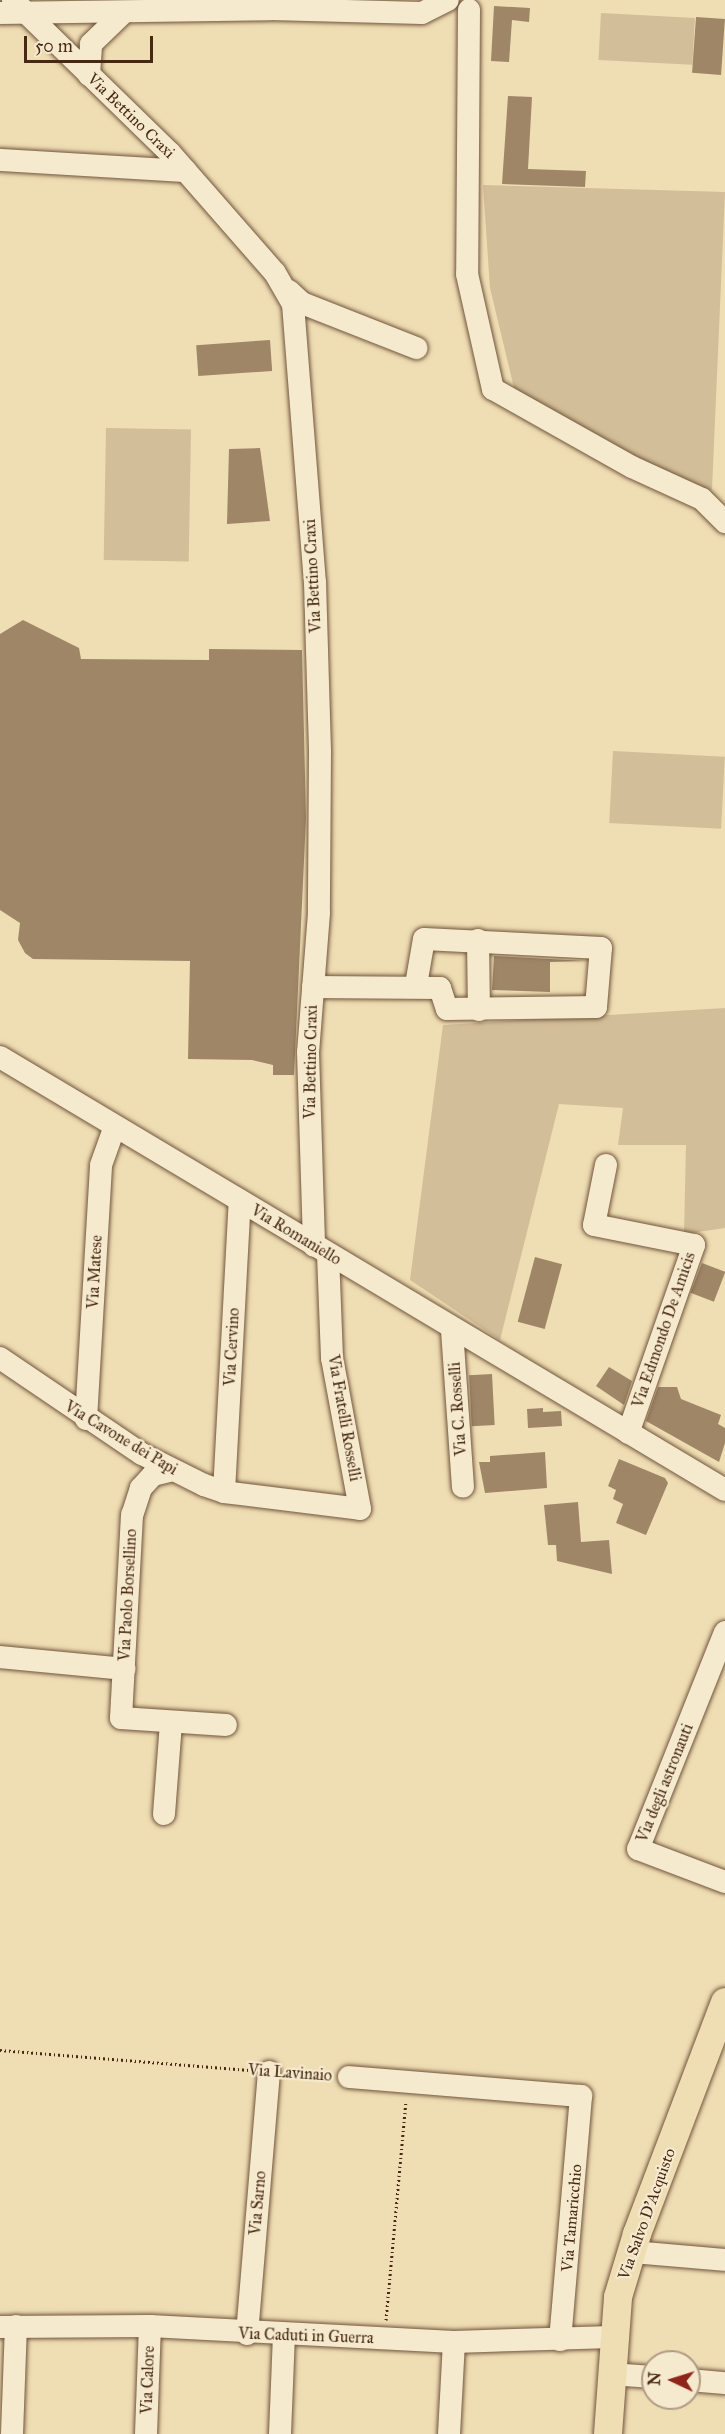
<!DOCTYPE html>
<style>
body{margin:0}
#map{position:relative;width:725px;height:2434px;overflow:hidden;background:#efddb3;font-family:"IM FELL Great Primer",serif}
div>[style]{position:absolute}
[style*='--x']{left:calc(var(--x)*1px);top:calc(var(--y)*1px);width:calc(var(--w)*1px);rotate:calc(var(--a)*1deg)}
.green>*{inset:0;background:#d2be98;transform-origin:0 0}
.building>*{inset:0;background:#9e8667;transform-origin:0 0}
.path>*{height:3px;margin-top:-1.5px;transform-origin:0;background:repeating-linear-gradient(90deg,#472814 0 1.5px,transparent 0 4.5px)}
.roads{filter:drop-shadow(0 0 2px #71553c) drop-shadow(0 0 2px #71553c)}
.minor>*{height:22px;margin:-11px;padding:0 11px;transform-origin:11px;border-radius:11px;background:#f5e9ce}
.major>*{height:28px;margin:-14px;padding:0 14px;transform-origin:14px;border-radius:14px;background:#efddb3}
span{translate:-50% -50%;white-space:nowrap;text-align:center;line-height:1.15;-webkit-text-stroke:4.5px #f5e9ce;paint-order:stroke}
.street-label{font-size:16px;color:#472814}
.north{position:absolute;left:641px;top:2350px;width:60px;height:60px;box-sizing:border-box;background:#f5e9ce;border:2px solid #af9c84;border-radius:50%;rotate:274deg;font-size:16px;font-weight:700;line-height:24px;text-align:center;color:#472814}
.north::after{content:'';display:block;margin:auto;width:21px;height:27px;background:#8f2418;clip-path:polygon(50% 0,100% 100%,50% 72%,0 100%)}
.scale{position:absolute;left:24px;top:36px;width:129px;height:27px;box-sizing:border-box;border:3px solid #472814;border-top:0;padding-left:8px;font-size:18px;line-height:21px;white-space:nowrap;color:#472814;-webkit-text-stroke:4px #f5e9ce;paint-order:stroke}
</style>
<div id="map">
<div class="green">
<div style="left:601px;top:13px;width:94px;height:47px;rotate:3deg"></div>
<div style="clip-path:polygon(483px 185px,725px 192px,712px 489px,707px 492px,547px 414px,515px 392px,490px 288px)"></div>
<div style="left:106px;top:428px;width:85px;height:132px;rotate:1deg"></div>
<div style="left:613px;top:751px;width:112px;height:72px;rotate:3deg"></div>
<div style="clip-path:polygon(725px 1008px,725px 1228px,684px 1234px,686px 1145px,618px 1145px,623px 1108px,559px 1104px,500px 1340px,410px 1280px,443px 1025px)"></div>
</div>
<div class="building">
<div style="clip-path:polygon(494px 6px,530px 8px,529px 22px,512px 20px,509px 62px,491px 61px)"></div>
<div style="left:696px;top:17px;width:29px;height:56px;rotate:4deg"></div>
<div style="clip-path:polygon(508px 96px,532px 97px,528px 169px,586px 171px,585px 187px,502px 184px)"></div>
<div style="left:270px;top:340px;width:31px;height:74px;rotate:86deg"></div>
<div style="clip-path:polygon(260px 448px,270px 521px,227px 524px,229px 449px)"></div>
<div style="clip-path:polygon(23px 620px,79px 648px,81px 659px,209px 660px,209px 649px,302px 650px,306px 818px,294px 1075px,273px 1075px,273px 1065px,252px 1060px,188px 1059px,190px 961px,33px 959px,25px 953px,18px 940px,20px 923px,0 910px,0 634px)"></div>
<div style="clip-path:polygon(494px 956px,586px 961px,550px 962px,550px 992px,492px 990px)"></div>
<div style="left:535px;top:1257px;width:28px;height:67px;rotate:15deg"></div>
<div style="left:702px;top:1263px;width:25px;height:32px;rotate:21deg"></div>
<div style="clip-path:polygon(609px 1367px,632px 1381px,624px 1405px,596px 1386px)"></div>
<div style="left:492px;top:1374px;width:51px;height:23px;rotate:87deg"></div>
<div style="clip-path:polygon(658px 1387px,677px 1387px,681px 1399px,721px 1415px,718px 1424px,725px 1428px,725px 1443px,719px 1462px,646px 1421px)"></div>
<div style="clip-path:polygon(543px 1408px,543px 1412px,561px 1411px,562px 1426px,528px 1428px,527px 1409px)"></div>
<div style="clip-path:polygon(545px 1452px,547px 1488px,485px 1493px,479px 1462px,490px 1462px,490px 1456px)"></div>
<div style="clip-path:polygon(619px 1459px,665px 1478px,668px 1483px,646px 1535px,616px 1523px,623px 1504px,613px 1499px,616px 1490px,608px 1486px)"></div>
<div style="clip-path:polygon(578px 1502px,581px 1542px,609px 1540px,612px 1574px,557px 1561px,556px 1545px,548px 1545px,544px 1505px)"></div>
</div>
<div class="path">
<div style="--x:0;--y:2050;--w:250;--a:4.6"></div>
<div style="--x:289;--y:2073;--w:41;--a:2.8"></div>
<div style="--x:386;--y:2320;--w:219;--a:-84.8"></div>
</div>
<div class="roads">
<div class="minor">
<div style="--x:13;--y:0;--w:219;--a:44.3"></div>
<div style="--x:170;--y:153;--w:159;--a:48.8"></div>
<div style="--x:275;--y:273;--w:36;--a:60"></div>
<div style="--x:293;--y:304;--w:279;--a:85.5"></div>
<div style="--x:315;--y:582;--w:170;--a:88.3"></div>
<div style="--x:320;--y:752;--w:161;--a:90.4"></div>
<div style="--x:319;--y:913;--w:139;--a:94.5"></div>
<div style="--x:308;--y:1052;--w:194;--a:88.2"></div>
<div style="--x:469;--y:10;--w:264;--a:90.4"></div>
<div style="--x:467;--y:274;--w:118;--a:77.3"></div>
<div style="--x:493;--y:389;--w:159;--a:29.3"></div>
<div style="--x:632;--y:467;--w:77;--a:24.6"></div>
<div style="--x:702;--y:499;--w:33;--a:45"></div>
<div style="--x:0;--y:13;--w:270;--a:-0.8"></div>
<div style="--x:270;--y:9;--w:152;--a:1.5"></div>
<div style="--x:422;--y:13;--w:29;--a:-27"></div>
<div style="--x:89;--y:75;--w:31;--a:-86"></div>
<div style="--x:91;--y:44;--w:45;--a:-44.1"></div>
<div style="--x:0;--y:160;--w:186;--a:3.4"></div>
<div style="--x:289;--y:291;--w:18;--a:43"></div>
<div style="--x:302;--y:303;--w:123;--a:21.5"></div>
<div style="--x:478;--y:940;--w:70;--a:89.2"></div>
<div style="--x:313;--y:987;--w:127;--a:0.5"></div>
<div style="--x:440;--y:988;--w:22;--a:72"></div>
<div style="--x:447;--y:1009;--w:149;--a:-0.8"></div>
<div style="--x:596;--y:1007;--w:59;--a:-85.2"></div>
<div style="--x:601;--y:948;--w:177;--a:-177.1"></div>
<div style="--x:424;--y:939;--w:47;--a:99.9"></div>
<div style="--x:0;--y:1057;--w:844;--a:30.85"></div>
<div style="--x:606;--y:1165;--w:61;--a:101.3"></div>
<div style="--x:594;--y:1225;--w:102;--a:11.3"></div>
<div style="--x:694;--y:1245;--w:199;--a:109.3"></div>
<div style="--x:452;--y:1330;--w:157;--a:86"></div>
<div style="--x:0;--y:1358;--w:171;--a:34.1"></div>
<div style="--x:142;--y:1454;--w:69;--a:26.6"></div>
<div style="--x:204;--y:1485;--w:21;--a:19"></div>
<div style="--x:224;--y:1492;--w:137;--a:7.1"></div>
<div style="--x:360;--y:1509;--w:154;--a:-100.5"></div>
<div style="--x:332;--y:1358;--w:104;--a:-92.2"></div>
<div style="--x:86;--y:1419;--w:254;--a:-86.6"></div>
<div style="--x:101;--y:1165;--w:41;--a:-70.3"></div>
<div style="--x:173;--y:1470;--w:21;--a:166"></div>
<div style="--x:153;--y:1475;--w:18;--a:133"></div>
<div style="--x:141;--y:1488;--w:28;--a:108"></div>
<div style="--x:132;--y:1515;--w:203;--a:93.1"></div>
<div style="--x:121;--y:1718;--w:105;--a:3.8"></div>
<div style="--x:224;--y:1492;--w:291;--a:-86.9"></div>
<div style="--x:725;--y:1632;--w:234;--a:111.8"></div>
<div style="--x:638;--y:1849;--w:93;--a:20.8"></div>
<div style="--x:0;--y:1657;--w:125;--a:5.5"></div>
<div style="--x:164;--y:1814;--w:92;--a:-85.6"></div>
<div style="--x:349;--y:2077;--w:233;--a:4.7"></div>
<div style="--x:581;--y:2096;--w:245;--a:94.9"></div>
<div style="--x:632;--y:2252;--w:93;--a:4.9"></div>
<div style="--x:0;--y:2327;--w:150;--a:-0.4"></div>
<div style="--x:150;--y:2326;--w:304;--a:3"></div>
<div style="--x:454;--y:2342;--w:158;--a:-1.8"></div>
<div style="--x:247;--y:2334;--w:263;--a:-85.2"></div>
<div style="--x:610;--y:2374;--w:43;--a:4"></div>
<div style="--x:689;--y:2380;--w:36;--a:5"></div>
<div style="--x:12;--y:2434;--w:108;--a:-87.9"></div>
<div style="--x:146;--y:2434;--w:108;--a:-87.9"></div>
<div style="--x:280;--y:2434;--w:99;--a:-87.7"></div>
<div style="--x:449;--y:2434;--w:92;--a:-86.9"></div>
</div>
<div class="major">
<div style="--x:608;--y:2434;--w:137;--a:-85.8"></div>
<div style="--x:618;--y:2297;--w:66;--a:-73.2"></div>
<div style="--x:637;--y:2234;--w:248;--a:-69.2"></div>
</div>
</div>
<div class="street-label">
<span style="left:131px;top:116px;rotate:44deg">Via Bettino Craxi</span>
<span style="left:313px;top:576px;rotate:-93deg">Via Bettino Craxi</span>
<span style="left:311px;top:1062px;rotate:-89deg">Via Bettino Craxi</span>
<span style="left:296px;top:1235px;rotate:31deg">Via Romaniello</span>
<span style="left:95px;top:1272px;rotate:-87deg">Via Matese</span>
<span style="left:664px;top:1330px;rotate:-71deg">Via Edmondo De Amicis</span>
<span style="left:232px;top:1347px;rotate:-87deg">Via Cervino</span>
<span style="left:458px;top:1409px;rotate:-94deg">Via C. Rosselli</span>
<span style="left:344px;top:1418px;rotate:80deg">Via Fratelli Rosselli</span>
<span style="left:121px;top:1438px;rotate:31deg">Via Cavone dei Papi</span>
<span style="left:128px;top:1595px;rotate:-87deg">Via Paolo Borsellino</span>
<span style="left:665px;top:1783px;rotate:-68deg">Via degli astronauti</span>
<span style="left:290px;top:2073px;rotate:4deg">Via Lavinaio</span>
<span style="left:258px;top:2203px;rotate:-85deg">Via Sarno</span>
<span style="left:647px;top:2214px;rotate:-70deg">Via Salvo D'Acquisto</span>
<span style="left:572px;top:2218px;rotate:-85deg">Via Tamaricchio</span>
<span style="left:306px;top:2336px;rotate:2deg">Via Caduti in Guerra</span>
<span style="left:148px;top:2380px;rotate:-88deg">Via Calore</span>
</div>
<div class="north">N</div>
<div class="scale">50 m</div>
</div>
